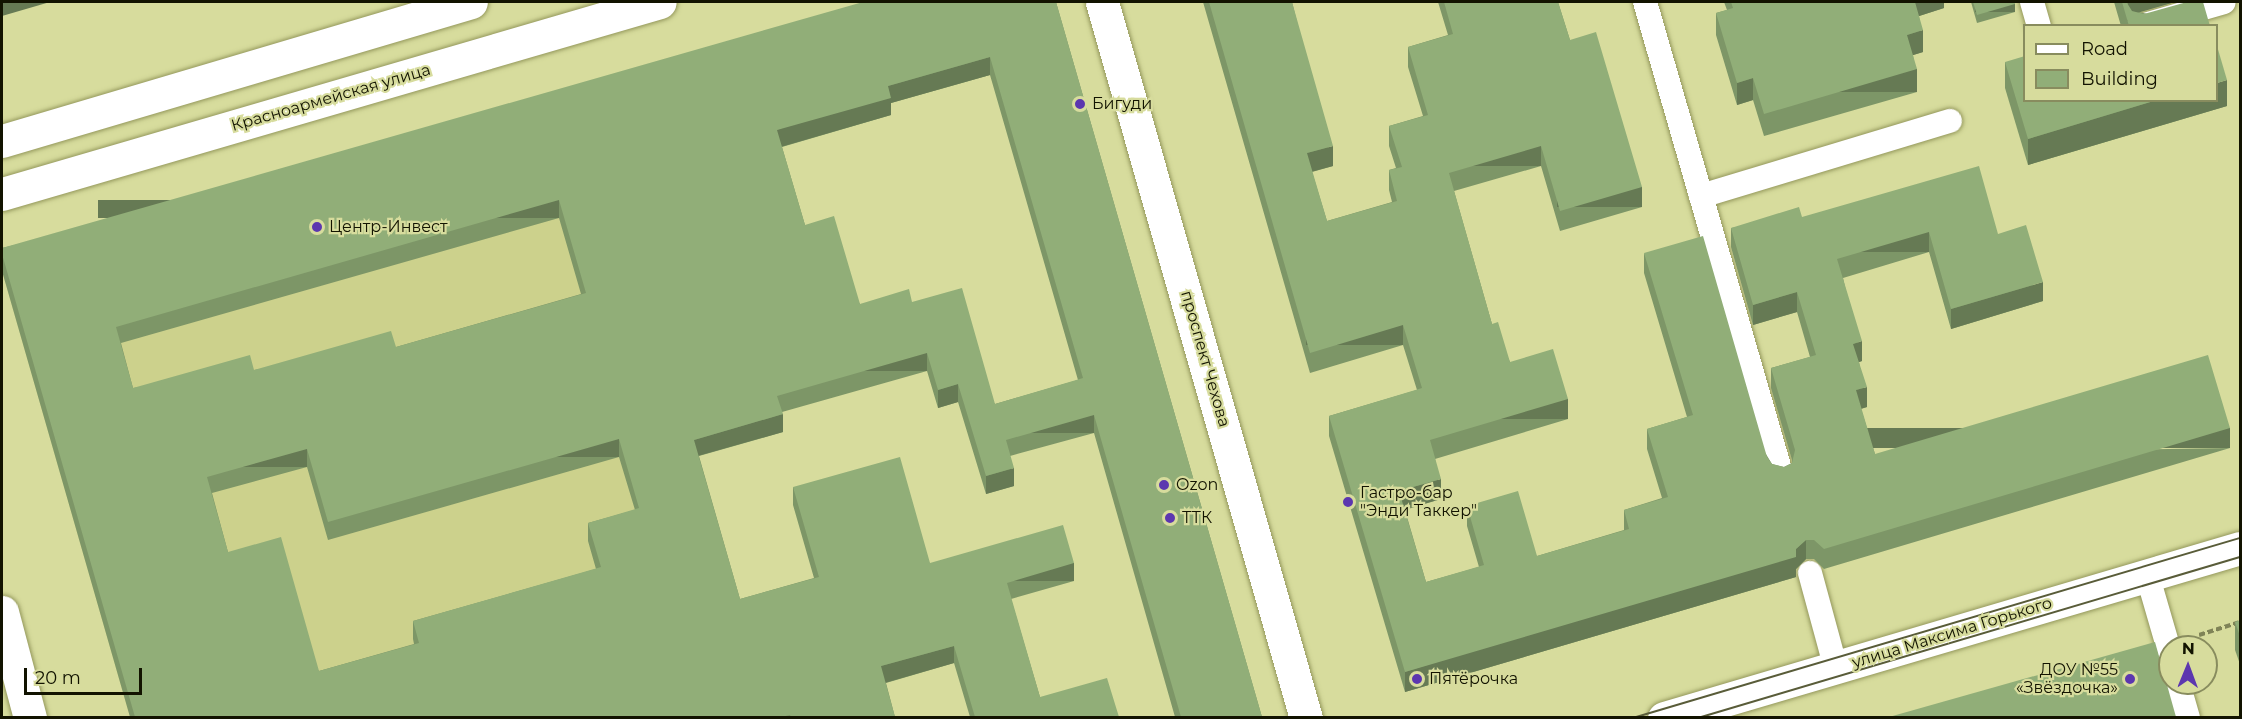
<!DOCTYPE html>
<meta charset="utf-8">
<style>
body{margin:0}
#map{position:relative;width:2242px;height:719px;overflow:hidden;background:#d7dc9d;font-family:Montserrat,sans-serif}
div>[style]{position:absolute}
[style*='--x']{left:calc(var(--x)*1px);top:calc(var(--y)*1px);width:calc(var(--w)*1px);rotate:calc(var(--a)*1deg)}
.built>*{inset:0;background:#ccd18c}
.path>*{height:4px;margin-top:-2px;transform-origin:0;background:repeating-linear-gradient(90deg,#7f8357 0 6px,transparent 0 9px)}
.roads{filter:drop-shadow(0 0 2px #94985c) drop-shadow(0 0 2px #94985c)}
.lane>*{height:24px;margin:-12px;padding:0 12px;transform-origin:12px;border-radius:12px;background:#fff}
.secondary>*{height:33px;margin:-16.5px;padding:0 16.5px;transform-origin:16.5px;border-radius:16.5px;background:#fff}
.primary>*{height:33px;margin:-16.5px;padding:0 16.5px;transform-origin:16.5px;border-radius:16.5px;background:#fff}
.tram>*{height:1.5px;margin:-0.75px;padding:0 0.75px;transform-origin:0.75px;border-radius:0.75px;background:#595c39}
.wall>*{inset:0;background:#7d9667}
.shaded-wall>*{inset:0;background:#667a54;transform-origin:0 0}
.building>*{inset:0;background:#91ae78}
.dots>*{width:16px;height:16px;translate:-50% -50%;box-sizing:border-box;border:3px solid #d7dc9d;border-radius:50%}
span{translate:-50% -50%;white-space:nowrap;text-align:center;line-height:1.15;-webkit-text-stroke:4.5px #d7dc9d;paint-order:stroke}
.street-label{font-size:16px;color:#121300}
.poi-label{font-size:16px;color:#121300}
.left{translate:0 -50%;text-align:left}
.right{translate:-100% -50%;text-align:right}
.frame{position:absolute;inset:0;border:3px solid #121300;pointer-events:none}
.legend{position:absolute;left:2023px;top:24px;width:195px;height:78px;box-sizing:border-box;background:#d7dc9d;border:2px solid #888c5e;margin:0;padding:8px 10px;list-style:none;font-size:18px;color:#121300}
.legend li{display:flex;align-items:center;gap:12px;height:30px}
.legend b{width:30px;border:2px solid #888c5e}
.north{position:absolute;left:2158px;top:635px;width:60px;height:60px;box-sizing:border-box;background:#d7dc9d;border:2px solid #888c5e;border-radius:50%;rotate:1deg;font-size:16px;font-weight:700;line-height:24px;text-align:center;color:#121300}
.north::after{content:'';display:block;margin:auto;width:21px;height:27px;background:#5c37af;clip-path:polygon(50% 0,100% 100%,50% 72%,0 100%)}
.scale{position:absolute;left:24px;top:668px;width:118px;height:27px;box-sizing:border-box;border:3px solid #121300;border-top:0;padding-left:8px;font-size:18px;line-height:21px;white-space:nowrap;color:#121300;-webkit-text-stroke:4px #d7dc9d;paint-order:stroke}
</style>
<div id="map">
<div class="built">
<div style="clip-path:polygon(590px 98px,740px 617px,569px 717px,130px 717px,2px 271px)"></div>
</div>
<div class="path">
<div style="--x:2199;--y:635;--w:43;--a:-17.6"></div>
</div>
<div class="roads">
<div class="lane">
<div style="--x:1645;--y:2;--w:490;--a:73.9"></div>
<div style="--x:2032;--y:2;--w:25;--a:74"></div>
<div style="--x:2141;--y:26;--w:86;--a:-16.1"></div>
<div style="--x:1701;--y:196;--w:260;--a:-16.8"></div>
<div style="--x:1810;--y:573;--w:99;--a:74.8"></div>
<div style="--x:2147;--y:574;--w:82;--a:73.8"></div>
<div style="--x:2178;--y:683;--w:36;--a:74"></div>
</div>
<div class="secondary">
<div style="--x:1102;--y:2;--w:744;--a:74.1"></div>
<div style="--x:2;--y:612;--w:110;--a:75.2"></div>
<div style="--x:1664;--y:718;--w:601;--a:-16.44"></div>
</div>
<div class="primary">
<div style="--x:2;--y:141;--w:489;--a:-16.5"></div>
<div style="--x:2;--y:194;--w:685;--a:-16.27"></div>
</div>
</div>
<div class="tram">
<div style="--x:1633;--y:718;--w:633;--a:-16.52"></div>
<div style="--x:1698;--y:718;--w:565;--a:-16.54"></div>
</div>
<div class="wall">
<div style="clip-path:polygon(evenodd,1056px 2px,1262px 717px,1175px 717px,1094px 433px,1010px 456px,1014px 486px,986px 494px,958px 402px,938px 408px,927px 371px,782px 412px,783px 432px,699px 456px,740px 599px,814px 578px,793px 505px,793px 487px,930px 563px,1074px 581px,1011px 599px,1040px 697px,1119px 717px,970px 717px,954px 663px,886px 683px,895px 717px,130px 717px,2px 271px,2px 248px,1056px 2px,990px 75px,1078px 380px,995px 404px,912px 302px,860px 304px,805px 225px,782px 147px,891px 115px,891px 103px,990px 75px,1056px 2px,559px 218px,581px 294px,396px 347px,254px 370px,133px 388px,121px 343px,559px 218px,1056px 2px,619px 457px,635px 510px,588px 523px,588px 541px,596px 569px,413px 621px,413px 639px,414px 644px,319px 671px,228px 552px,212px 493px,307px 467px,328px 540px,619px 457px)"></div>
<div style="clip-path:polygon(1203px 2px,1292px 2px,1333px 166px,1312px 172px,1327px 221px,1392px 202px,1389px 190px,1389px 170px,1396px 168px,1389px 146px,1389px 126px,1423px 116px,1408px 67px,1408px 47px,1448px 35px,1438px 2px,1558px 2px,1570px 40px,1642px 207px,1560px 231px,1541px 166px,1454px 191px,1492px 324px,1510px 362px,1568px 419px,1435px 459px,1441px 499px,1405px 510px,1426px 582px,1479px 567px,1467px 526px,1467px 506px,1537px 556px,1624px 530px,1624px 510px,1662px 498px,1647px 449px,1647px 429px,1687px 417px,1644px 273px,1644px 253px,1772px 464px,1784px 467px,1792px 463px,1792px 460px,1771px 388px,1771px 368px,1810px 357px,1797px 312px,1753px 325px,1731px 247px,1731px 228px,1802px 217px,1998px 234px,2043px 301px,1951px 329px,1929px 252px,1843px 278px,1862px 361px,1859px 362px,1867px 407px,1861px 409px,1875px 454px,2230px 448px,1824px 569px,1814px 559px,1806px 559px,1796px 569px,1796px 577px,1405px 692px,1329px 436px,1329px 416px,1417px 390px,1403px 345px,1310px 373px)"></div>
<div style="clip-path:polygon(1724px 2px,1944px 2px,1944px 8px,1919px 16px,1923px 52px,1913px 55px,1917px 92px,1764px 136px,1753px 100px,1737px 105px,1716px 35px,1716px 13px,1727px 10px)"></div>
<div style="clip-path:polygon(1971px 2px,2015px 2px,2015px 12px,1977px 23px)"></div>
<div style="clip-path:polygon(2114px 2px,2175px 2px,2138px 12px,2210px 26px,2121px 26px)"></div>
<div style="clip-path:polygon(2005px 62px,2227px 106px,2028px 165px,2005px 88px)"></div>
<div style="clip-path:polygon(2241px 620px,2241px 667px,2235px 650px,2235px 622px)"></div>
</div>
<div class="shaded-wall">
<div style="clip-path:polygon(2px 2px,50px 2px,2px 16px)"></div>
<div style="clip-path:polygon(1913px 2px,1944px 2px,1944px 8px,1913px 18px)"></div>
<div style="clip-path:polygon(2128px 2px,2175px 2px,2137px 13px,2127px 21px)"></div>
<div style="left:2015px;top:4px;width:8px;height:40px;rotate:90deg"></div>
<div style="clip-path:polygon(1923px 30px,1923px 52px,1907px 57px,1907px 35px)"></div>
<div style="clip-path:polygon(990px 57px,990px 75px,891px 103px,891px 115px,777px 148px,777px 130px,888px 86px)"></div>
<div style="left:1917px;top:69px;width:23px;height:159px;rotate:90deg"></div>
<div style="clip-path:polygon(1753px 78px,1753px 100px,1737px 105px,1737px 83px)"></div>
<div style="clip-path:polygon(2227px 80px,2227px 106px,2028px 165px,2028px 139px,2157px 100px,2217px 100px,2217px 83px)"></div>
<div style="clip-path:polygon(1333px 146px,1333px 166px,1307px 173px,1307px 153px)"></div>
<div style="left:1541px;top:146px;width:20px;height:96px;rotate:90deg"></div>
<div style="left:1642px;top:187px;width:20px;height:85px;rotate:90deg"></div>
<div style="left:559px;top:200px;width:18px;height:461px;rotate:90deg"></div>
<div style="left:1929px;top:232px;width:20px;height:96px;rotate:90deg"></div>
<div style="clip-path:polygon(2043px 282px,2043px 301px,1951px 329px,1951px 309px)"></div>
<div style="clip-path:polygon(1797px 292px,1797px 312px,1753px 325px,1753px 305px)"></div>
<div style="left:1403px;top:325px;width:20px;height:97px;rotate:90deg"></div>
<div style="clip-path:polygon(1862px 341px,1862px 361px,1853px 364px,1853px 344px)"></div>
<div style="left:927px;top:353px;width:18px;height:156px;rotate:90deg"></div>
<div style="clip-path:polygon(958px 384px,958px 402px,938px 408px,938px 390px)"></div>
<div style="clip-path:polygon(1867px 387px,1867px 407px,1856px 410px,1856px 390px)"></div>
<div style="left:1568px;top:399px;width:20px;height:144px;rotate:90deg"></div>
<div style="clip-path:polygon(783px 414px,783px 432px,694px 457px,694px 440px)"></div>
<div style="left:1094px;top:415px;width:18px;height:91px;rotate:90deg"></div>
<div style="left:2230px;top:428px;width:20px;height:424px;rotate:90deg"></div>
<div style="left:619px;top:439px;width:18px;height:303px;rotate:90deg"></div>
<div style="left:307px;top:449px;width:18px;height:104px;rotate:90deg"></div>
<div style="clip-path:polygon(1014px 468px,1014px 486px,986px 494px,986px 476px)"></div>
<div style="clip-path:polygon(1441px 479px,1441px 499px,1399px 511px,1399px 491px)"></div>
<div style="clip-path:polygon(1806px 540px,1806px 559px,1796px 569px,1796px 577px,1405px 692px,1405px 672px,1796px 549px)"></div>
<div style="left:1074px;top:563px;width:18px;height:70px;rotate:90deg"></div>
<div style="clip-path:polygon(954px 646px,954px 663px,881px 684px,881px 666px)"></div>
</div>
<div class="building">
<div style="clip-path:polygon(evenodd,863px 2px,1056px 2px,1262px 717px,1181px 717px,1094px 415px,1006px 440px,1014px 468px,986px 476px,958px 384px,938px 390px,927px 353px,777px 396px,783px 414px,694px 440px,740px 599px,819px 577px,793px 487px,900px 457px,930px 563px,1063px 525px,1074px 563px,1007px 583px,1040px 697px,1107px 678px,1119px 717px,975px 717px,954px 646px,881px 666px,895px 717px,791px 717px,790px 715px,781px 717px,135px 717px,2px 254px,2px 248px,863px 2px,990px 57px,1083px 378px,995px 404px,962px 288px,912px 302px,909px 289px,860px 304px,834px 216px,805px 225px,777px 130px,891px 98px,888px 86px,990px 57px,863px 2px,559px 200px,586px 293px,396px 347px,391px 331px,254px 370px,250px 355px,133px 388px,116px 327px,559px 200px,863px 2px,619px 439px,639px 508px,588px 523px,601px 567px,413px 621px,419px 643px,319px 671px,281px 537px,228px 552px,207px 477px,307px 449px,328px 522px,619px 439px)"></div>
<div style="clip-path:polygon(1209px 2px,1292px 2px,1333px 146px,1307px 153px,1327px 221px,1397px 201px,1389px 170px,1402px 167px,1389px 126px,1428px 115px,1408px 47px,1453px 34px,1444px 2px,1558px 2px,1570px 40px,1596px 32px,1642px 187px,1560px 211px,1541px 146px,1449px 173px,1492px 324px,1498px 322px,1510px 362px,1553px 349px,1568px 399px,1430px 440px,1441px 479px,1399px 491px,1426px 582px,1484px 565px,1467px 506px,1518px 491px,1537px 556px,1629px 529px,1624px 510px,1668px 497px,1647px 429px,1693px 415px,1644px 253px,1703px 236px,1767px 457px,1772px 464px,1784px 467px,1792px 463px,1795px 450px,1771px 368px,1816px 355px,1797px 292px,1753px 305px,1731px 228px,1799px 207px,1802px 217px,1979px 166px,1998px 234px,2026px 225px,2043px 282px,1951px 309px,1929px 232px,1837px 259px,1862px 341px,1853px 344px,1867px 387px,1856px 390px,1875px 454px,2208px 355px,2230px 428px,1824px 549px,1814px 540px,1806px 540px,1796px 549px,1796px 557px,1405px 672px,1329px 416px,1422px 388px,1403px 325px,1310px 353px)"></div>
<div style="clip-path:polygon(1731px 2px,1915px 2px,1923px 30px,1907px 35px,1917px 69px,1764px 114px,1753px 78px,1737px 83px,1716px 13px,1733px 8px)"></div>
<div style="clip-path:polygon(1973px 2px,2015px 2px,2015px 4px,1977px 15px)"></div>
<div style="clip-path:polygon(2122px 2px,2128px 2px,2127px 3px,2132px 11px,2144px 14px,2187px 2px,2203px 2px,2210px 26px,2129px 26px)"></div>
<div style="clip-path:polygon(2217px 46px,2227px 80px,2217px 83px)"></div>
<div style="clip-path:polygon(2025px 56px,2025px 100px,2157px 100px,2028px 139px,2005px 62px)"></div>
<div style="clip-path:polygon(2241px 620px,2241px 639px,2235px 622px)"></div>
<div style="clip-path:polygon(2155px 642px,2176px 717px,1889px 717px)"></div>
</div>
<div class="dots">
<div style="left:1080px;top:104px;background:#5c37af"></div>
<div style="left:317px;top:227px;background:#5c37af"></div>
<div style="left:1164px;top:485px;background:#5c37af"></div>
<div style="left:1348px;top:502px;background:#5c37af"></div>
<div style="left:1170px;top:518px;background:#5c37af"></div>
<div style="left:1417px;top:679px;background:#5c37af"></div>
<div style="left:2130px;top:679px;background:#5c37af"></div>
</div>
<div class="street-label">
<span style="left:331px;top:98px;rotate:-16deg">Красноармейская улица</span>
<span style="left:1205px;top:359px;rotate:74deg">проспект Чехова</span>
<span style="left:1952px;top:633px;rotate:-17deg">улица Максима Горького</span>
</div>
<div class="poi-label">
<span class="left" style="left:1092px;top:104px">Бигуди</span>
<span class="left" style="left:329px;top:227px">Центр-Инвест</span>
<span class="left" style="left:1176px;top:485px">Ozon</span>
<span class="left" style="left:1360px;top:502px">Гастро-бар<br>"Энди Таккер"</span>
<span class="left" style="left:1182px;top:518px">ТТК</span>
<span class="right" style="left:2118px;top:679px">ДОУ №55<br>«Звёздочка»</span>
<span class="left" style="left:1429px;top:679px">Пятёрочка</span>
</div>
<div class="frame"></div>
<ul class="legend">
<li><b style="height:8px;background:#fff"></b>Road</li>
<li><b style="height:16px;background:#91ae78"></b>Building</li>
</ul>
<div class="north">N</div>
<div class="scale">20 m</div>
</div>
